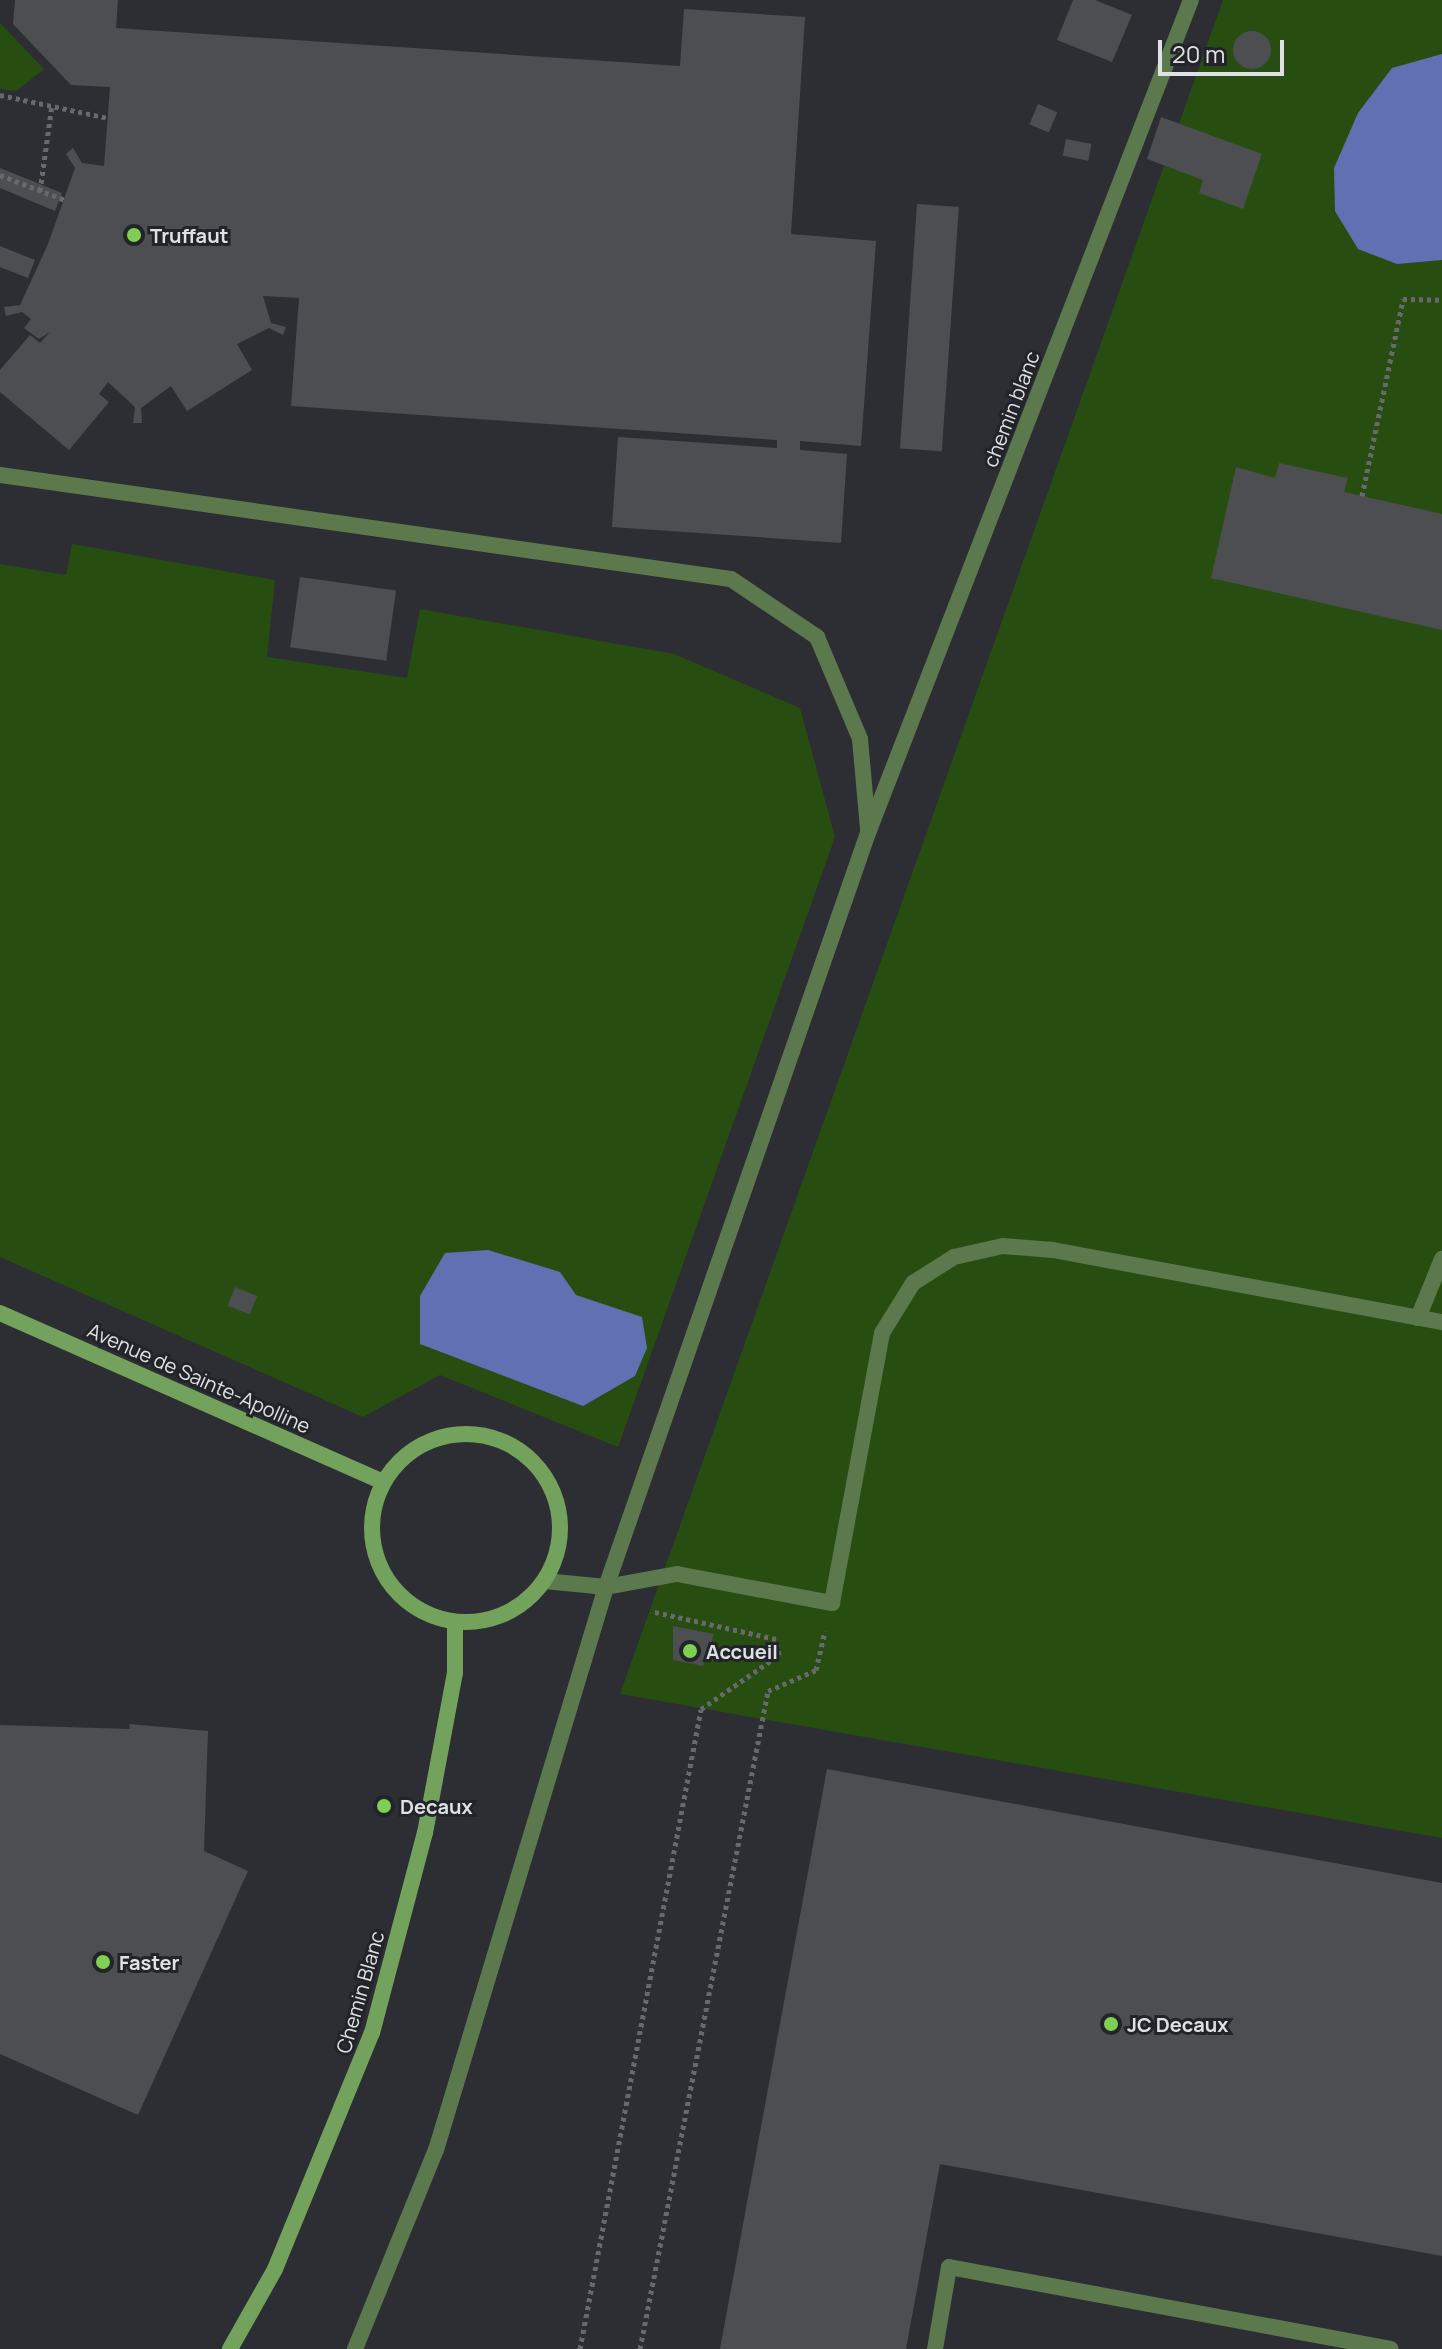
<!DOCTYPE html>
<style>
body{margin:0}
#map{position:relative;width:1442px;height:2349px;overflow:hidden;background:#2d2e33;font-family:Manrope,sans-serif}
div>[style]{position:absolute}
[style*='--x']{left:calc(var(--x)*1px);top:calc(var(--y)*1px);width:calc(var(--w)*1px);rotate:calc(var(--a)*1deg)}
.green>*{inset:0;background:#274e10}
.water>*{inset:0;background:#5f71b3}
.building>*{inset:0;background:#4c4e52;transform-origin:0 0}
.round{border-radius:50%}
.path>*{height:5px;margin-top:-2.5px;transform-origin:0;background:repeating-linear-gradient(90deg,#68696d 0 4px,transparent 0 8px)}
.lane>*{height:16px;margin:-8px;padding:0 8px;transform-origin:8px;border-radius:8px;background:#5b794d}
.secondary>*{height:16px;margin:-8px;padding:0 8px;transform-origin:8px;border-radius:8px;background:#72a25b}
.secondary>.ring{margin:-8px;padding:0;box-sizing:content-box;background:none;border:16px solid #72a25b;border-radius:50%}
.dots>*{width:22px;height:22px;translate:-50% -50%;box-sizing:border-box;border:4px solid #232429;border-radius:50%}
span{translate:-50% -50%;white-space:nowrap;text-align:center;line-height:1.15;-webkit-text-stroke:6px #232429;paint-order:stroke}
.poi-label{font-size:20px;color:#e0e1e4;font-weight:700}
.left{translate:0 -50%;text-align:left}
.street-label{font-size:20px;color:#e0e1e4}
.scale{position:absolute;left:1158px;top:40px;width:126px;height:36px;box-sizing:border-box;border:4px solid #e0e1e4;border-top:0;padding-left:10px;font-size:24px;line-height:28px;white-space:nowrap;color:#e0e1e4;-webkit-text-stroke:6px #232429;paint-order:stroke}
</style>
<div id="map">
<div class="green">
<div style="clip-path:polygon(1223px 0,1442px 0,1442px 1838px,620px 1694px)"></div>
<div style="clip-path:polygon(0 23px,44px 69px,16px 91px,0 89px)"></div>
<div style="clip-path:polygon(72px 544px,275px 580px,267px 657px,407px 678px,420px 609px,674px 654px,800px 708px,835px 837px,618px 1447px,440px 1375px,363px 1417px,0 1257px,0 564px,66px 575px)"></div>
</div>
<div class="water">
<div style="clip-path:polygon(1442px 54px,1442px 260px,1397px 264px,1358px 249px,1335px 211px,1334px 168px,1358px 113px,1392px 68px)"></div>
<div style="clip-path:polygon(488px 1250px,560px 1272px,576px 1295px,642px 1317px,647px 1348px,635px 1376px,583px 1406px,420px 1344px,420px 1296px,445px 1253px)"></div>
</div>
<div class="building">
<div style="clip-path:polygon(15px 0,118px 0,116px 28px,680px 66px,684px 9px,805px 17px,791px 234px,876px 241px,861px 446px,800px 441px,800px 450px,847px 454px,841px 543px,612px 527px,618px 437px,777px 448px,777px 440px,291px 406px,299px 298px,263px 296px,271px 323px,286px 327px,283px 335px,269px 328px,237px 344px,252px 370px,187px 411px,171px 386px,141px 408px,142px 423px,133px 423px,135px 407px,108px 382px,99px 394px,109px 402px,69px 450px,0 392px,0 370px,30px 335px,40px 343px,50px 332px,39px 339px,24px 328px,31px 319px,22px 312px,6px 316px,4px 307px,20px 305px,48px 244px,75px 168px,66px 154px,73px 148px,82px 163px,104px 166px,110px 87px,71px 85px,13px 24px)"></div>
<div style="clip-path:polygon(1073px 0,1095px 0,1132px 15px,1112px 62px,1057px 40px)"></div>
<div class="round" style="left:1233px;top:31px;width:38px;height:38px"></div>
<div style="left:1038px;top:104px;width:21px;height:22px;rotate:23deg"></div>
<div style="clip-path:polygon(1161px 117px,1262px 154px,1243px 209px,1199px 193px,1203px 180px,1147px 159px)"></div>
<div style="left:1066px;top:139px;width:26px;height:17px;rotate:11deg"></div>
<div style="clip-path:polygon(0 168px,62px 193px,55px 211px,0 188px)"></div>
<div style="left:917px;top:204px;width:42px;height:245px;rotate:4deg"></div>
<div style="clip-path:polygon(0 246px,35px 260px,28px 278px,0 267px)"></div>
<div style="clip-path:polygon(1279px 463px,1348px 478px,1344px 492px,1442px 514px,1442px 630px,1211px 578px,1236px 467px,1275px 478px)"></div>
<div style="left:300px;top:577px;width:97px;height:71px;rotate:8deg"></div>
<div style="left:235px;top:1287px;width:24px;height:20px;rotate:22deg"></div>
<div style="clip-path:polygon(673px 1626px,714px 1634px,703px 1666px,673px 1660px)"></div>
<div style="clip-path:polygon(129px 1724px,208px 1731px,204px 1851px,248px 1871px,138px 2115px,0 2054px,0 1725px,130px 1729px)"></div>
<div style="clip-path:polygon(827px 1769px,1442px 1883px,1442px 2256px,940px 2164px,906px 2349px,720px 2349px)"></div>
</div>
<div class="path">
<div style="--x:0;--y:95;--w:110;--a:12"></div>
<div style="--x:0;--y:175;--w:70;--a:21"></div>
<div style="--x:40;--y:191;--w:87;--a:-82.1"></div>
<div style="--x:1362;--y:496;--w:201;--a:-78.2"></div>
<div style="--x:1403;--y:299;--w:39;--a:1"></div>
<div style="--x:580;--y:2349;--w:651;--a:-79.29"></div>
<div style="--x:701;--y:1709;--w:95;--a:-34.7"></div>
<div style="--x:779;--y:1655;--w:16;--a:-101"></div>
<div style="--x:776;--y:1639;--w:128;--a:-167.4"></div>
<div style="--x:640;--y:2349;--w:670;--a:-78.99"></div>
<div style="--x:768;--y:1691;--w:52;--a:-23.6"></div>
<div style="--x:816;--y:1670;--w:40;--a:-77"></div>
</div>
<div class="lane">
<div style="--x:0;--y:475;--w:738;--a:8.1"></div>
<div style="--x:731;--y:579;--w:104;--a:34"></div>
<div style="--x:817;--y:637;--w:111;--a:67.1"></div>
<div style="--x:860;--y:739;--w:90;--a:84.9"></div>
<div style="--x:1418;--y:1318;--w:64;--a:-67.9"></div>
<div style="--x:545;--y:1581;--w:61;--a:5.6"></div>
<div style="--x:606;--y:1587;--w:72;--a:-10.4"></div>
<div style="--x:677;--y:1574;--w:158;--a:10.6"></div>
<div style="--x:832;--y:1603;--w:275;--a:-79.5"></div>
<div style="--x:882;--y:1333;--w:59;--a:-58.2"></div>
<div style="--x:913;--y:1283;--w:49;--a:-32.4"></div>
<div style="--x:954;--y:1257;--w:50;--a:-12.7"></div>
<div style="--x:1003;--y:1246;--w:50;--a:4.6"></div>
<div style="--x:1053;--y:1250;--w:396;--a:10.5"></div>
<div style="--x:355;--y:2349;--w:215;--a:-67.9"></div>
<div style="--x:436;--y:2150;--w:588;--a:-73.2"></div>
<div style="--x:606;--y:1587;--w:798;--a:-70.84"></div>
<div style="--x:868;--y:833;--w:893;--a:-68.81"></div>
<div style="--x:935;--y:2349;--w:83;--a:-80.3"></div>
<div style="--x:949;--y:2267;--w:449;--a:10.5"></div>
</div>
<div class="secondary">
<div style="--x:0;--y:1313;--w:416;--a:23.8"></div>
<div class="ring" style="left:372px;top:1434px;width:172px;height:172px"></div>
<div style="--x:230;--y:2349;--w:92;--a:-60.6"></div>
<div style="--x:275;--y:2269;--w:255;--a:-67.7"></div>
<div style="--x:372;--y:2033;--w:207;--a:-75.2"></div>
<div style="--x:425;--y:1833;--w:163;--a:-79.4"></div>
<div style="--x:455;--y:1673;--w:50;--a:-90"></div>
</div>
<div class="dots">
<div style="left:134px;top:235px;background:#7fd052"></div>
<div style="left:690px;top:1651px;background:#7fd052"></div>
<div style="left:384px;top:1806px;background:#7fd052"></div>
<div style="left:103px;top:1962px;background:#7fd052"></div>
<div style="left:1111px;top:2024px;background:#7fd052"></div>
</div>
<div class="poi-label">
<span class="left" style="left:150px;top:235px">Truffaut</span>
<span class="left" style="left:706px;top:1651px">Accueil</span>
<span class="left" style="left:400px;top:1806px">Decaux</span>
<span class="left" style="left:119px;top:1962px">Faster</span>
<span class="left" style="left:1127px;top:2024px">JC Decaux</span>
</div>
<div class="street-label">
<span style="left:1011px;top:409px;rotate:-69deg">chemin blanc</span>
<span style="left:199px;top:1378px;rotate:24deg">Avenue de Sainte-Apolline</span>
<span style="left:360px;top:1992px;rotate:-74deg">Chemin Blanc</span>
</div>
<div class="scale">20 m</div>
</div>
